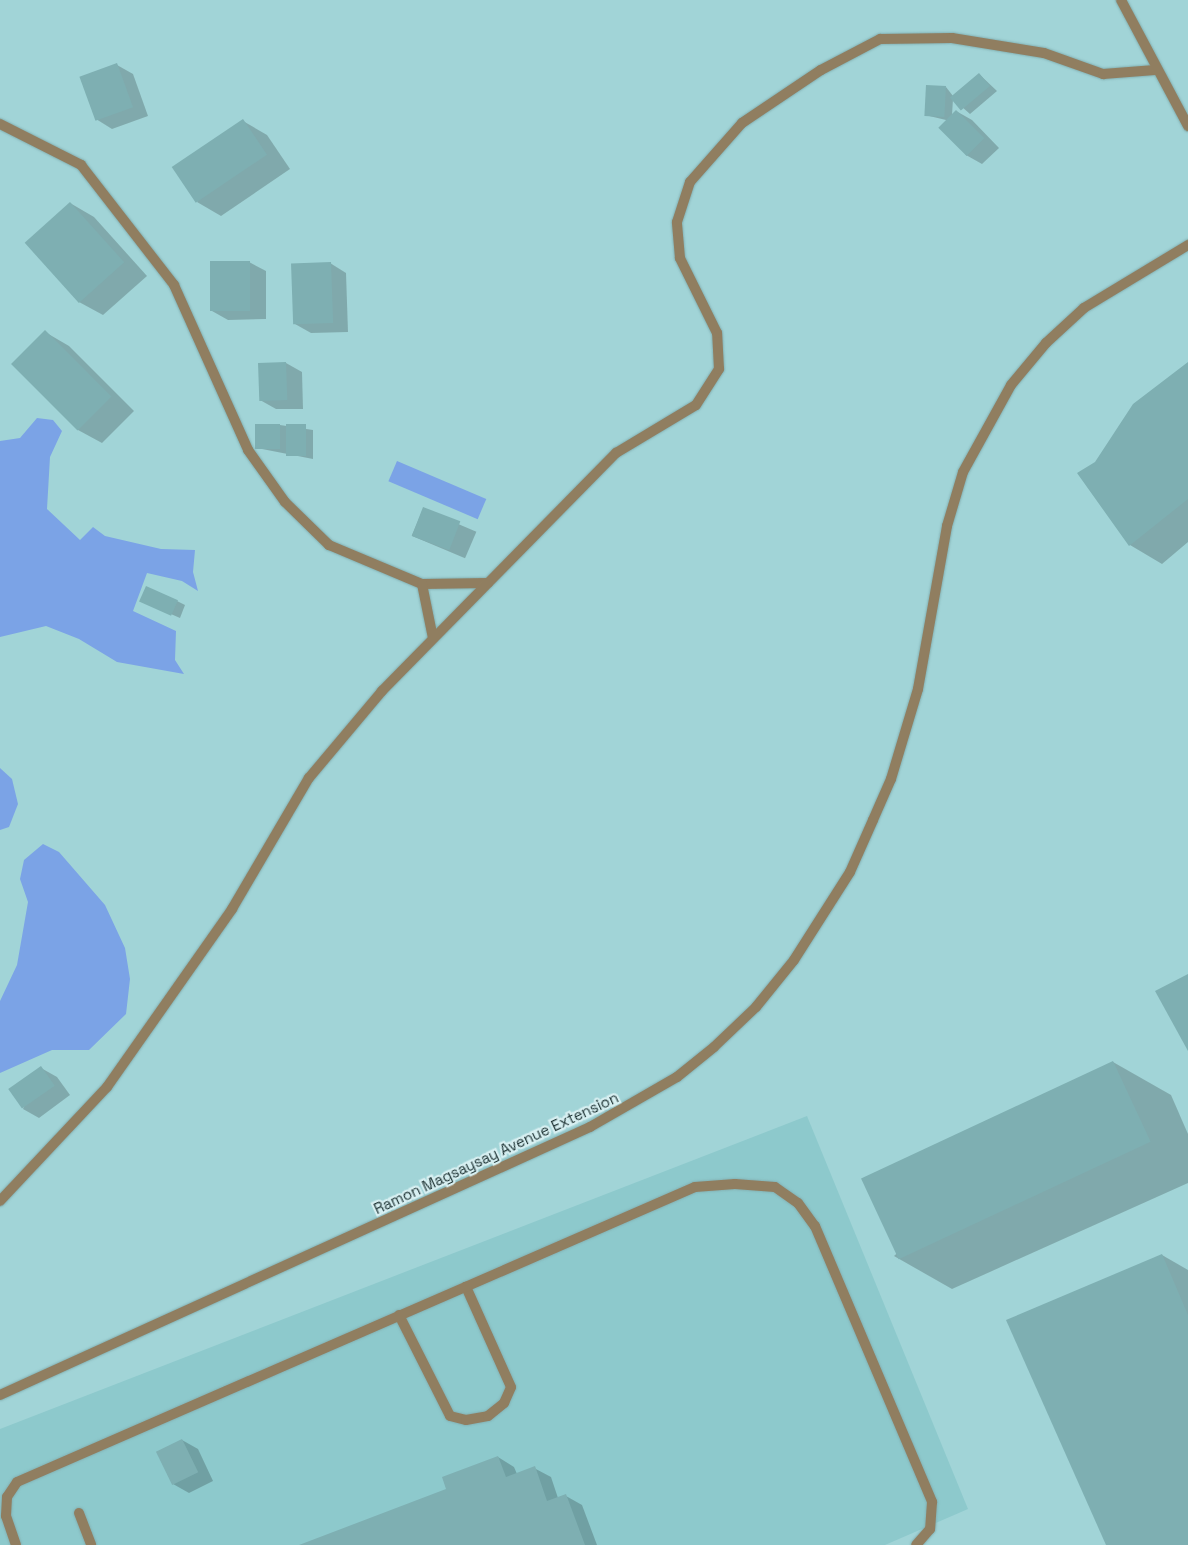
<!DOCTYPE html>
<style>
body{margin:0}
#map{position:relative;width:1188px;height:1545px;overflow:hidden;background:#a1d4d7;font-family:"Space Grotesk",sans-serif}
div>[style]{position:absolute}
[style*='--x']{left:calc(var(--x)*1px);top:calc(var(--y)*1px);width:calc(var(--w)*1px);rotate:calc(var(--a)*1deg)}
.built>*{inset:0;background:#8dc9cc}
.water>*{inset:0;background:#7ba3e6;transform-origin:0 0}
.shadow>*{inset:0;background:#0003;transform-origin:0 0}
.building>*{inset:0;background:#7eafb2;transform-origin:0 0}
.roads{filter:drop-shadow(0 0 1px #84b1b3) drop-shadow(0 0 1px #84b1b3)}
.service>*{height:10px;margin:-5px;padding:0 5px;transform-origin:5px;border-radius:5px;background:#907e60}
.minor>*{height:10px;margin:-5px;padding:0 5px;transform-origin:5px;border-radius:5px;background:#907e60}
.tertiary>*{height:10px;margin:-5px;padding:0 5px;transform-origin:5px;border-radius:5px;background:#907e60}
span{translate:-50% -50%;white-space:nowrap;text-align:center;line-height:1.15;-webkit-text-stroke:4.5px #d7eff1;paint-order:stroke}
.street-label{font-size:15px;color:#1e3334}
</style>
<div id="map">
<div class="built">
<div style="clip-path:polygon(807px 1116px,968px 1509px,885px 1545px,0 1545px,0 1429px)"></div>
</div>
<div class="water">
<div style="clip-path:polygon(37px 418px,53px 420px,62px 431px,50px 457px,47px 509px,80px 540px,93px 527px,105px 536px,161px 549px,195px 550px,193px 572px,198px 591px,182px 581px,147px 573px,133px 611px,176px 631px,175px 660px,184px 674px,117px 662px,79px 639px,46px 626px,0 637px,0 441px,20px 438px)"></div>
<div style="left:397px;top:461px;width:97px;height:22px;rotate:23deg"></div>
<div style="clip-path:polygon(0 768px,12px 779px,18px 804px,9px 827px,0 830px)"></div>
<div style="clip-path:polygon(43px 844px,59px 852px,105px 905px,125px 948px,130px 979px,126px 1014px,89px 1050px,52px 1050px,0 1073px,0 1001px,17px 965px,28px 902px,20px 879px,24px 860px)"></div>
</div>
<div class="shadow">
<div style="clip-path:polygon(117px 65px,133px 74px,148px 116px,112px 129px,96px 119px)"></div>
<div style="clip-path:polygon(979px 74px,997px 91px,970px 114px,953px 99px,952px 115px,956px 111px,972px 120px,999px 148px,982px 164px,966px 155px,946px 120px,925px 115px,946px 87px,953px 96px)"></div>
<div style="clip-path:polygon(243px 121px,267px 135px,290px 169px,221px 216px,197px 202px)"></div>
<div style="clip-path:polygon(70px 203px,94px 217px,147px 276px,103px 315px,79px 302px)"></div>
<div style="clip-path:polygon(249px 262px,266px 271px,266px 319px,228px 320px,212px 311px)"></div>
<div style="clip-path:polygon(330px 263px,346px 273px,348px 332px,311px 333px,295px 324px)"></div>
<div style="clip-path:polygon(45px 332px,69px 346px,134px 411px,102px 443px,78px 430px)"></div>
<div style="clip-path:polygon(286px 363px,302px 372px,303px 409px,276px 409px,260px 400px)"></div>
<div style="clip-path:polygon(1188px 364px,1188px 542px,1162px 564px,1130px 545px,1079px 473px,1096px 463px)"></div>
<div style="clip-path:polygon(280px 425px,313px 430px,313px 459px,257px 448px)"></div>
<div style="left:423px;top:509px;width:58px;height:29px;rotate:23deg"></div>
<div style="clip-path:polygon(141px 601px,177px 601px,185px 605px,180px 618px)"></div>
<div style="clip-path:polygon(1113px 1062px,1171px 1095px,1188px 1134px,1188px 1183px,952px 1289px,894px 1256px)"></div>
<div style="clip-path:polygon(41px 1068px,57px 1077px,70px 1095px,39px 1118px,23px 1109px)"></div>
<div style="clip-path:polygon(1162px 1255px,1188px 1270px,1188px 1545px,1107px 1545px)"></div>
<div style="clip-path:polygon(182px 1440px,198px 1449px,213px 1481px,189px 1493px,173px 1484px)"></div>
<div style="clip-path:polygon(498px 1457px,514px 1467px,517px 1474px,534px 1468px,551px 1477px,558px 1498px,566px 1496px,582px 1505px,597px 1545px,302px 1545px,448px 1490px)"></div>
</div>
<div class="building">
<div style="left:117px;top:63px;width:47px;height:40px;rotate:70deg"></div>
<div style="left:979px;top:73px;width:17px;height:38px;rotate:50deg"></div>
<div style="left:926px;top:85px;width:20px;height:31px;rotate:3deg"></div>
<div style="left:956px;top:110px;width:40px;height:25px;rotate:45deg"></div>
<div style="left:243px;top:119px;width:43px;height:86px;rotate:56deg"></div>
<div style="left:70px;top:202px;width:81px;height:61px;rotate:48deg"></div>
<div style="left:210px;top:261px;width:40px;height:50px"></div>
<div style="left:331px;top:262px;width:61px;height:40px;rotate:88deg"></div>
<div style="left:45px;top:330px;width:94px;height:48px;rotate:45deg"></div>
<div style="left:286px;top:362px;width:38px;height:28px;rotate:88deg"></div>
<div style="clip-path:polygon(1188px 362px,1188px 499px,1129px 546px,1077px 473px,1095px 462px,1133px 404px)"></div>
<div style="left:255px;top:424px;width:25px;height:25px"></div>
<div style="left:286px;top:424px;width:20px;height:32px"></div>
<div style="left:423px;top:507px;width:40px;height:31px;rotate:21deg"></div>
<div style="left:146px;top:586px;width:35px;height:17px;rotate:24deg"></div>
<div style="clip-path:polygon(1188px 974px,1188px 1051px,1155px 991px)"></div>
<div style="left:1113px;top:1061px;width:89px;height:278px;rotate:65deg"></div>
<div style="left:41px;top:1066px;width:24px;height:40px;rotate:55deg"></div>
<div style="clip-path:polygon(1162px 1254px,1188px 1315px,1188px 1545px,1106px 1545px,1006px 1320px)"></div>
<div style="left:182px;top:1439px;width:37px;height:29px;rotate:64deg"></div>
<div style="clip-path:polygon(498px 1456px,506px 1477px,535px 1466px,547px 1501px,566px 1494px,585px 1545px,299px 1545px,446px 1489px,442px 1477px)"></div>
</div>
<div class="roads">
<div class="service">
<div style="--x:0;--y:124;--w:91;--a:26.8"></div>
<div style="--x:81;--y:165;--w:152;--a:52.2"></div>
<div style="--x:174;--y:285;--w:181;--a:65.8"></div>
<div style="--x:248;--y:450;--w:64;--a:54.6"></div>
<div style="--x:285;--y:502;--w:62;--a:44.3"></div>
<div style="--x:329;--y:545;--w:101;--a:22.8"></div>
<div style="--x:422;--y:584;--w:66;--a:-0.9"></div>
<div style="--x:422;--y:584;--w:55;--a:78.5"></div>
<div style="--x:0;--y:1201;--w:156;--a:-46.8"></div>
<div style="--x:107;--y:1087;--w:218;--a:-54.9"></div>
<div style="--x:232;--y:909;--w:152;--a:-59.6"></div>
<div style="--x:309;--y:778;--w:114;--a:-50"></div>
<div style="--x:382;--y:691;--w:334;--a:-45.5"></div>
<div style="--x:616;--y:453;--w:93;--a:-31"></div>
<div style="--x:696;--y:405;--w:43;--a:-57.4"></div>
<div style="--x:719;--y:369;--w:36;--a:-93"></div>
<div style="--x:717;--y:333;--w:84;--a:-116.3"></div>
<div style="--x:680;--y:258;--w:36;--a:-95"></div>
<div style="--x:677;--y:222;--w:42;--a:-72"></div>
<div style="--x:690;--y:182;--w:79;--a:-48.6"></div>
<div style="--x:742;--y:123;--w:95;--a:-33.9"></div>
<div style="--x:821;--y:70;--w:67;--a:-27.7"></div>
<div style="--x:880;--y:39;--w:72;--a:-0.8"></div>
<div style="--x:952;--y:38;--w:93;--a:9.3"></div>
<div style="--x:1044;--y:53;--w:63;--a:19.6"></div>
<div style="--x:1103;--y:74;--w:52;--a:-4.4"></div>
<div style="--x:399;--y:1315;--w:113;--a:63.2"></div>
<div style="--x:450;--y:1416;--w:16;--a:14"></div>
<div style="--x:466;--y:1420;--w:22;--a:-10"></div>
<div style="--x:488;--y:1416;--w:21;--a:-39"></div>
<div style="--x:504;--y:1403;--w:17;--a:-66"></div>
<div style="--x:511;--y:1387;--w:110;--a:-114.2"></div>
<div style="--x:79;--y:1513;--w:34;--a:69"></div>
<div style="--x:16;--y:1545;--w:31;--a:-109"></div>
<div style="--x:6;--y:1516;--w:19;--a:-87"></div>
<div style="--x:7;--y:1497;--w:18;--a:-56"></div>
<div style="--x:17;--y:1482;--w:739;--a:-23.51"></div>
<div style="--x:695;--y:1187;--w:40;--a:-4.3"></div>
<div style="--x:735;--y:1184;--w:40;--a:4.3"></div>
<div style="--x:775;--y:1187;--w:28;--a:35"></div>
<div style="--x:798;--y:1203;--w:29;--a:54"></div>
<div style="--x:815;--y:1226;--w:300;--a:67"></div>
<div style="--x:932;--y:1502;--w:27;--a:94"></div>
<div style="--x:930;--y:1529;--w:21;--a:131"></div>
</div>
<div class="minor">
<div style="--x:0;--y:1395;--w:648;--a:-24.43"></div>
<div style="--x:590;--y:1127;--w:100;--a:-29.9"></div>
<div style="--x:677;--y:1077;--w:48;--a:-39"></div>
<div style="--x:714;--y:1047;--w:58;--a:-43.6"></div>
<div style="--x:756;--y:1007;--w:60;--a:-51"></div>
<div style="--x:794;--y:960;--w:104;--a:-57.5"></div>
<div style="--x:850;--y:872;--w:57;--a:-66.1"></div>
<div style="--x:873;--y:820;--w:45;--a:-66.3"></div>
<div style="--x:891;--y:779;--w:94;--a:-73.3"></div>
<div style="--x:918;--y:689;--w:166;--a:-79.9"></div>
<div style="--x:947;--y:526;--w:56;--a:-73.5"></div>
<div style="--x:963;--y:472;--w:99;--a:-61.1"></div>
<div style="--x:1011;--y:385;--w:55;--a:-50.2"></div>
<div style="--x:1046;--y:343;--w:52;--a:-42.6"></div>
<div style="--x:1084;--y:308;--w:122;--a:-31.2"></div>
</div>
<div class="tertiary">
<div style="--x:1121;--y:0;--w:143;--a:62"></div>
</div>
</div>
<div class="street-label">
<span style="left:496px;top:1153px;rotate:-25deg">Ramon Magsaysay Avenue Extension</span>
</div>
</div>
